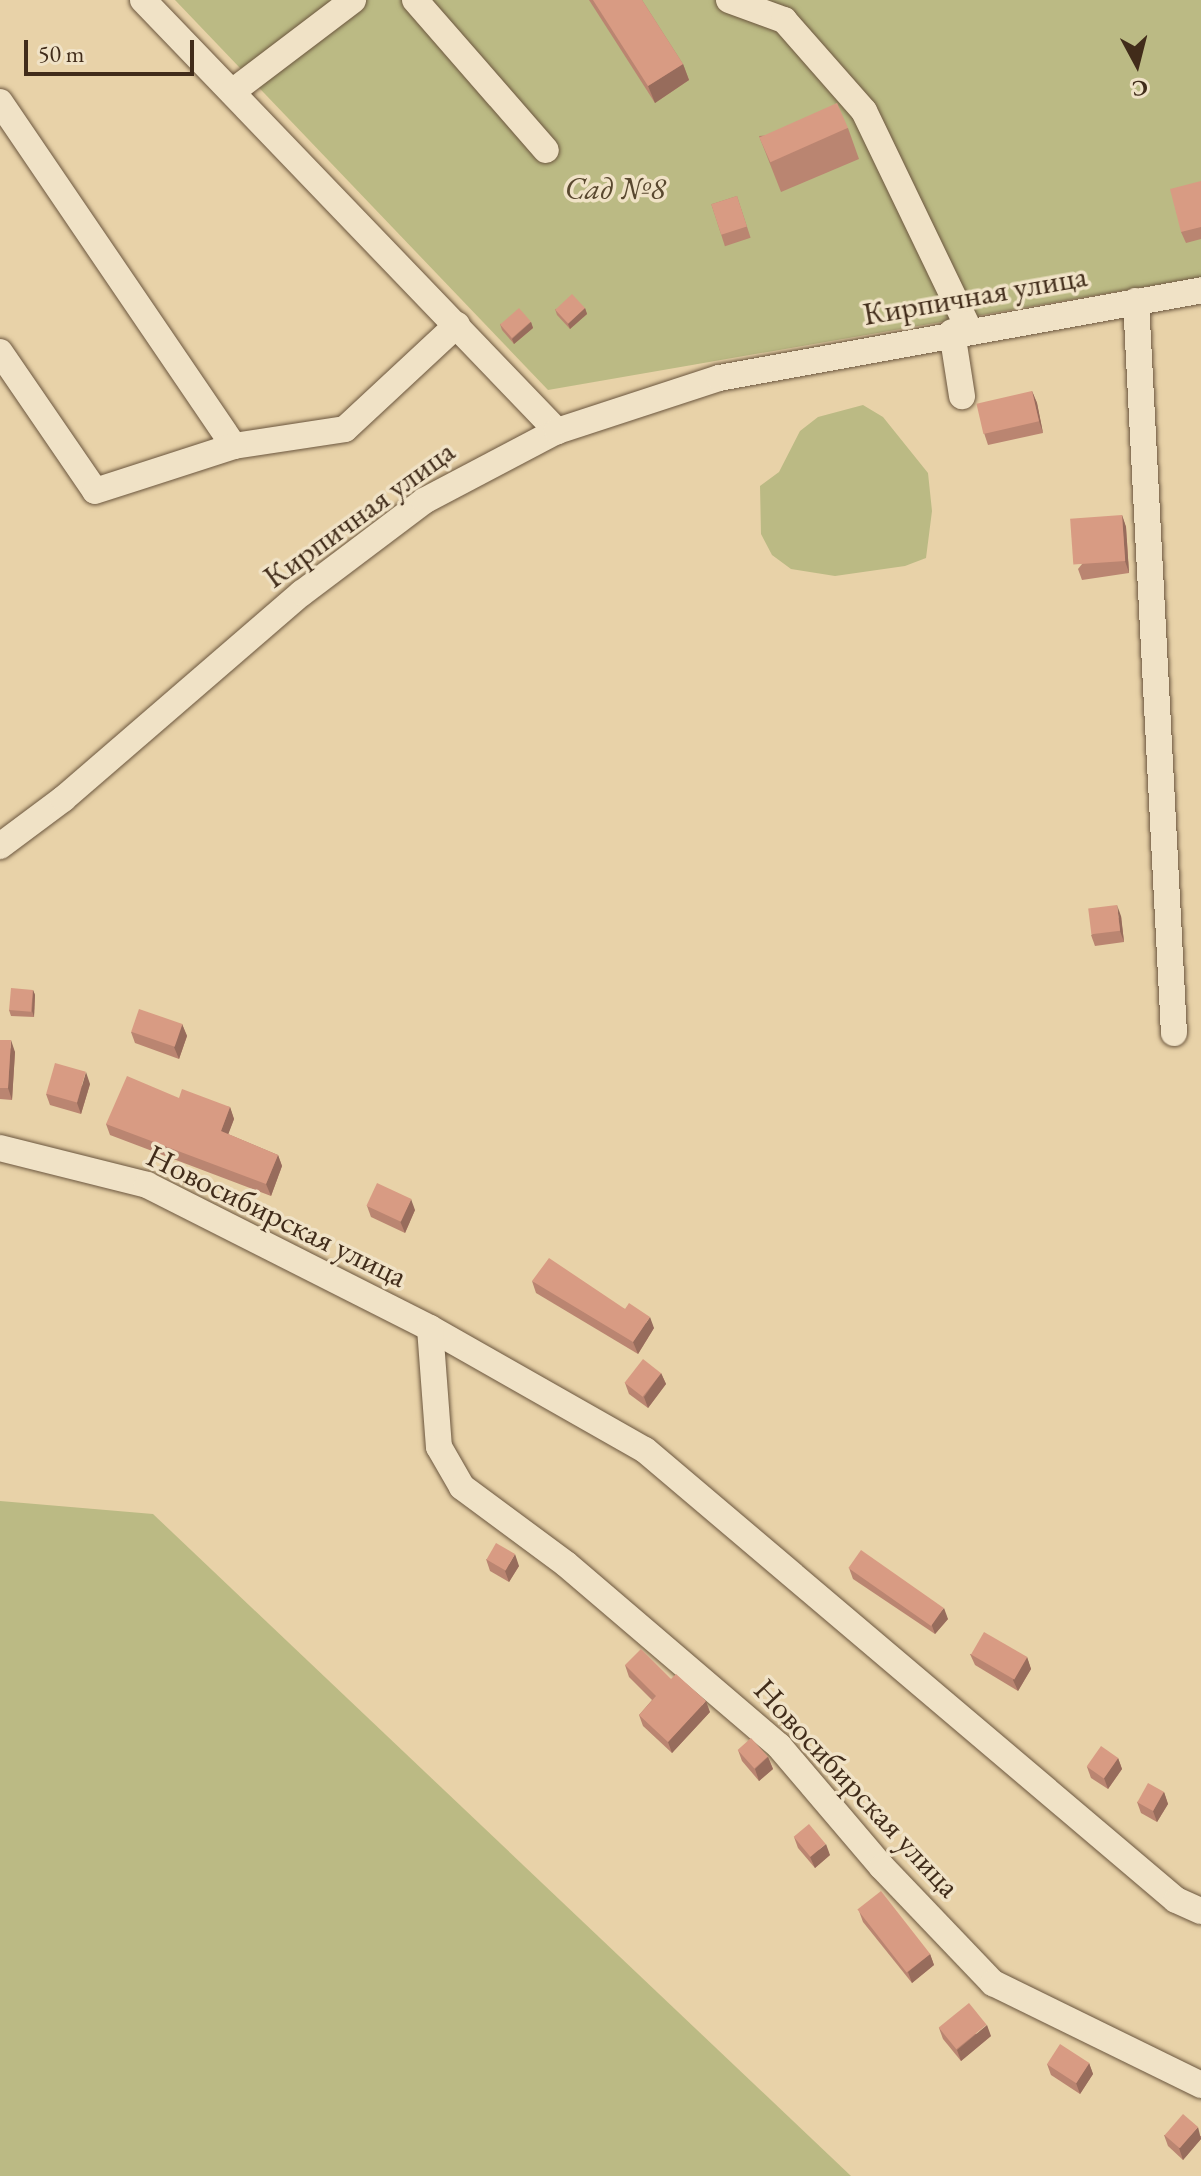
<!DOCTYPE html>
<meta charset="utf-8">
<style>
body{margin:0}
#map{position:relative;width:1201px;height:2176px;overflow:hidden;background:#e8d2a8;font-family:"EB Garamond",serif}
div>[style]{position:absolute}
[style*='--x']{left:calc(var(--x)*1px);top:calc(var(--y)*1px);width:calc(var(--w)*1px);rotate:calc(var(--a)*1deg)}
.green>*{inset:0;background:#bbba84}
.roads{filter:drop-shadow(0 0 2px #6b563e) drop-shadow(0 0 2px #6b563e)}
.minor>*{height:26px;margin:-13px;padding:0 13px;transform-origin:13px;border-radius:13px;background:#f0e2c6}
.wall>*{inset:0;background:#ba8571;transform-origin:0 0}
.shaded-wall>*{inset:0;background:#976c5c}
.building>*{inset:0;background:#d89b83;transform-origin:0 0}
span{translate:-50% -50%;white-space:nowrap;text-align:center;line-height:1.15;-webkit-text-stroke:7px #f0e2c6;paint-order:stroke}
.park-label{font-size:32px;color:#59482f;font-style:italic}
.street-label{font-size:32px;color:#412c1a}
.north{position:absolute;left:1097px;top:24px;width:80px;height:80px;-webkit-text-stroke:6px #f0e2c6;paint-order:stroke;rotate:173deg;font-size:22px;font-weight:700;line-height:32px;text-align:center;color:#412c1a}
.north::after{content:'';display:block;margin:auto;width:28px;height:36px;background:#412c1a;clip-path:polygon(50% 0,100% 100%,50% 72%,0 100%)}
.scale{position:absolute;left:24px;top:40px;width:170px;height:36px;box-sizing:border-box;border:4px solid #412c1a;border-top:0;padding-left:10px;font-size:24px;line-height:28px;white-space:nowrap;color:#412c1a;-webkit-text-stroke:6px #f0e2c6;paint-order:stroke}
</style>
<div id="map">
<div class="green">
<div style="clip-path:polygon(175px 0,1201px 0,1201px 277px,548px 390px)"></div>
<div style="clip-path:polygon(863px 405px,883px 417px,928px 473px,932px 511px,926px 558px,905px 566px,835px 576px,791px 569px,772px 555px,761px 534px,760px 486px,779px 472px,800px 431px,818px 417px)"></div>
<div style="clip-path:polygon(0 1501px,153px 1514px,851px 2176px,0 2176px)"></div>
</div>
<div class="roads">
<div class="minor">
<div style="--x:143;--y:0;--w:598;--a:46.15"></div>
<div style="--x:415;--y:0;--w:199;--a:48.9"></div>
<div style="--x:729;--y:0;--w:59;--a:20"></div>
<div style="--x:784;--y:20;--w:121;--a:48.7"></div>
<div style="--x:864;--y:111;--w:242;--a:64.3"></div>
<div style="--x:232;--y:92;--w:152;--a:-37.2"></div>
<div style="--x:0;--y:102;--w:416;--a:55.8"></div>
<div style="--x:234;--y:446;--w:112;--a:-8.7"></div>
<div style="--x:345;--y:429;--w:153;--a:-42.9"></div>
<div style="--x:1136;--y:301;--w:733;--a:87.03"></div>
<div style="--x:952;--y:332;--w:65;--a:81.1"></div>
<div style="--x:0;--y:352;--w:168;--a:55.6"></div>
<div style="--x:95;--y:491;--w:146;--a:-17.9"></div>
<div style="--x:0;--y:846;--w:79;--a:-36.7"></div>
<div style="--x:63;--y:799;--w:316;--a:-40.8"></div>
<div style="--x:302;--y:593;--w:153;--a:-37"></div>
<div style="--x:424;--y:501;--w:150;--a:-27.8"></div>
<div style="--x:557;--y:431;--w:170;--a:-18.1"></div>
<div style="--x:719;--y:378;--w:490;--a:-10.3"></div>
<div style="--x:0;--y:1148;--w:152;--a:14.1"></div>
<div style="--x:147;--y:1185;--w:317;--a:26.8"></div>
<div style="--x:430;--y:1328;--w:247;--a:29.6"></div>
<div style="--x:645;--y:1450;--w:696;--a:40.28"></div>
<div style="--x:1176;--y:1900;--w:27;--a:24"></div>
<div style="--x:430;--y:1328;--w:119;--a:85.7"></div>
<div style="--x:439;--y:1447;--w:46;--a:60.1"></div>
<div style="--x:462;--y:1487;--w:129;--a:36.5"></div>
<div style="--x:566;--y:1564;--w:280;--a:40.5"></div>
<div style="--x:779;--y:1746;--w:159;--a:49.6"></div>
<div style="--x:882;--y:1867;--w:161;--a:46.3"></div>
<div style="--x:993;--y:1983;--w:232;--a:26.1"></div>
</div>
</div>
<div class="wall">
<div style="clip-path:polygon(589px 0,642px 0,683px 64px,689px 80px,655px 103px)"></div>
<div style="clip-path:polygon(848px 128px,859px 159px,781px 192px,759px 136px)"></div>
<div style="clip-path:polygon(1201px 181px,1201px 239px,1186px 243px,1181px 232px)"></div>
<div style="left:737px;top:196px;width:44px;height:27px;rotate:72deg"></div>
<div style="clip-path:polygon(585px 308px,587px 314px,570px 329px,557px 315px,555px 309px)"></div>
<div style="clip-path:polygon(531px 322px,533px 328px,514px 344px,502px 330px,500px 324px)"></div>
<div style="clip-path:polygon(1032px 391px,1037px 403px,1043px 433px,988px 445px,984px 433px)"></div>
<div style="clip-path:polygon(1122px 515px,1126px 527px,1129px 573px,1082px 580px,1078px 569px)"></div>
<div style="clip-path:polygon(1121px 916px,1124px 942px,1095px 946px,1091px 935px)"></div>
<div style="clip-path:polygon(33px 990px,35px 995px,34px 1017px,11px 1016px,9px 1010px)"></div>
<div style="clip-path:polygon(182px 1024px,187px 1036px,179px 1059px,135px 1043px,131px 1032px)"></div>
<div style="clip-path:polygon(0 1040px,15px 1052px,12px 1100px,0 1099px)"></div>
<div style="clip-path:polygon(90px 1084px,81px 1114px,50px 1105px,46px 1094px)"></div>
<div style="clip-path:polygon(179px 1098px,230px 1107px,234px 1119px,228px 1134px,278px 1155px,282px 1166px,271px 1196px,110px 1135px,106px 1124px)"></div>
<div style="clip-path:polygon(367px 1206px,415px 1210px,405px 1233px,371px 1217px)"></div>
<div style="clip-path:polygon(532px 1281px,625px 1309px,654px 1328px,638px 1354px,536px 1293px)"></div>
<div style="clip-path:polygon(661px 1373px,666px 1384px,648px 1408px,629px 1394px,625px 1383px)"></div>
<div style="clip-path:polygon(486px 1559px,519px 1566px,509px 1582px,490px 1571px)"></div>
<div style="clip-path:polygon(849px 1568px,948px 1619px,935px 1634px,853px 1579px)"></div>
<div style="clip-path:polygon(970px 1654px,1027px 1657px,1031px 1669px,1018px 1691px,975px 1665px)"></div>
<div style="clip-path:polygon(625px 1665px,671px 1679px,710px 1712px,672px 1753px,643px 1726px,639px 1715px,652px 1700px,629px 1677px)"></div>
<div style="clip-path:polygon(738px 1750px,768px 1757px,773px 1769px,759px 1781px,742px 1761px)"></div>
<div style="clip-path:polygon(1118px 1758px,1122px 1769px,1108px 1789px,1091px 1778px,1087px 1767px)"></div>
<div style="clip-path:polygon(1164px 1792px,1168px 1804px,1157px 1822px,1141px 1813px,1137px 1802px)"></div>
<div style="clip-path:polygon(794px 1837px,830px 1855px,815px 1868px,798px 1848px)"></div>
<div style="clip-path:polygon(859px 1911px,930px 1954px,934px 1965px,912px 1983px,863px 1922px)"></div>
<div style="clip-path:polygon(939px 2028px,991px 2036px,961px 2061px,943px 2039px)"></div>
<div style="clip-path:polygon(1089px 2063px,1093px 2074px,1080px 2094px,1051px 2075px,1047px 2064px)"></div>
<div style="clip-path:polygon(1164px 2135px,1201px 2136px,1201px 2139px,1183px 2160px,1168px 2146px)"></div>
</div>
<div class="shaded-wall">
<div style="clip-path:polygon(683px 64px,689px 80px,655px 103px,648px 86px)"></div>
<div style="clip-path:polygon(585px 308px,587px 314px,570px 329px,568px 324px)"></div>
<div style="clip-path:polygon(531px 322px,533px 328px,514px 344px,512px 339px)"></div>
<div style="clip-path:polygon(1032px 391px,1037px 403px,1043px 433px,1039px 421px)"></div>
<div style="clip-path:polygon(1122px 515px,1126px 527px,1129px 573px,1125px 561px)"></div>
<div style="clip-path:polygon(1117px 905px,1121px 916px,1124px 942px,1120px 931px)"></div>
<div style="clip-path:polygon(33px 990px,35px 995px,34px 1017px,32px 1011px)"></div>
<div style="clip-path:polygon(182px 1024px,187px 1036px,179px 1059px,174px 1047px)"></div>
<div style="clip-path:polygon(11px 1040px,15px 1052px,12px 1100px,8px 1088px)"></div>
<div style="clip-path:polygon(86px 1072px,90px 1084px,81px 1114px,77px 1103px)"></div>
<div style="clip-path:polygon(230px 1107px,234px 1119px,225px 1143px,221px 1131px)"></div>
<div style="clip-path:polygon(278px 1155px,282px 1166px,271px 1196px,266px 1184px)"></div>
<div style="clip-path:polygon(411px 1199px,415px 1210px,405px 1233px,400px 1221px)"></div>
<div style="clip-path:polygon(650px 1317px,654px 1328px,638px 1354px,633px 1342px)"></div>
<div style="clip-path:polygon(661px 1373px,666px 1384px,648px 1408px,644px 1397px)"></div>
<div style="clip-path:polygon(515px 1554px,519px 1566px,509px 1582px,505px 1571px)"></div>
<div style="clip-path:polygon(944px 1608px,948px 1619px,935px 1634px,931px 1623px)"></div>
<div style="clip-path:polygon(1027px 1657px,1031px 1669px,1018px 1691px,1013px 1680px)"></div>
<div style="clip-path:polygon(706px 1701px,710px 1712px,672px 1753px,668px 1742px)"></div>
<div style="clip-path:polygon(768px 1757px,773px 1769px,759px 1781px,755px 1769px)"></div>
<div style="clip-path:polygon(1118px 1758px,1122px 1769px,1108px 1789px,1104px 1778px)"></div>
<div style="clip-path:polygon(1164px 1792px,1168px 1804px,1157px 1822px,1153px 1811px)"></div>
<div style="clip-path:polygon(826px 1844px,830px 1855px,815px 1868px,810px 1857px)"></div>
<div style="clip-path:polygon(930px 1954px,934px 1965px,912px 1983px,908px 1972px)"></div>
<div style="clip-path:polygon(987px 2025px,991px 2036px,961px 2061px,957px 2050px)"></div>
<div style="clip-path:polygon(1089px 2063px,1093px 2074px,1080px 2094px,1076px 2083px)"></div>
<div style="clip-path:polygon(1198px 2127px,1201px 2139px,1183px 2160px,1179px 2148px)"></div>
</div>
<div class="building">
<div style="clip-path:polygon(593px 0,642px 0,683px 64px,648px 86px)"></div>
<div style="left:837px;top:103px;width:27px;height:85px;rotate:66deg"></div>
<div style="clip-path:polygon(1201px 181px,1201px 227px,1181px 232px,1170px 189px)"></div>
<div style="left:737px;top:196px;width:32px;height:27px;rotate:72deg"></div>
<div style="left:572px;top:294px;width:19px;height:23px;rotate:47deg"></div>
<div style="left:519px;top:308px;width:18px;height:25px;rotate:49deg"></div>
<div style="left:1032px;top:391px;width:31px;height:57px;rotate:77deg"></div>
<div style="left:1122px;top:515px;width:46px;height:52px;rotate:86deg"></div>
<div style="left:1117px;top:905px;width:26px;height:29px;rotate:83deg"></div>
<div style="left:11px;top:988px;width:22px;height:22px;rotate:5deg"></div>
<div style="left:139px;top:1009px;width:46px;height:24px;rotate:19deg"></div>
<div style="clip-path:polygon(0 1040px,11px 1040px,8px 1088px,0 1088px)"></div>
<div style="left:55px;top:1063px;width:32px;height:32px;rotate:16deg"></div>
<div style="clip-path:polygon(127px 1076px,179px 1098px,182px 1089px,230px 1107px,221px 1131px,278px 1155px,266px 1184px,106px 1124px)"></div>
<div style="left:377px;top:1183px;width:38px;height:25px;rotate:25deg"></div>
<div style="clip-path:polygon(549px 1258px,625px 1309px,629px 1303px,650px 1317px,633px 1342px,532px 1281px)"></div>
<div style="left:643px;top:1359px;width:23px;height:30px;rotate:38deg"></div>
<div style="left:496px;top:1543px;width:22px;height:19px;rotate:30deg"></div>
<div style="left:861px;top:1550px;width:101px;height:22px;rotate:35deg"></div>
<div style="left:984px;top:1632px;width:50px;height:26px;rotate:30deg"></div>
<div style="clip-path:polygon(641px 1649px,671px 1679px,676px 1674px,706px 1701px,668px 1742px,639px 1715px,656px 1696px,625px 1665px)"></div>
<div style="left:751px;top:1738px;width:25px;height:18px;rotate:48deg"></div>
<div style="left:1101px;top:1746px;width:21px;height:25px;rotate:35deg"></div>
<div style="left:1148px;top:1783px;width:18px;height:22px;rotate:29deg"></div>
<div style="left:809px;top:1824px;width:26px;height:20px;rotate:50deg"></div>
<div style="left:881px;top:1891px;width:80px;height:30px;rotate:52deg"></div>
<div style="left:969px;top:2003px;width:28px;height:39px;rotate:51deg"></div>
<div style="left:1060px;top:2044px;width:35px;height:24px;rotate:33deg"></div>
<div style="left:1183px;top:2114px;width:20px;height:28px;rotate:41deg"></div>
</div>
<div class="park-label">
<span style="left:615px;top:188px">Сад №8</span>
</div>
<div class="street-label">
<span style="left:975px;top:295px;rotate:-10deg">Кирпичная улица</span>
<span style="left:359px;top:514px;rotate:-36deg">Кирпичная улица</span>
<span style="left:277px;top:1216px;rotate:26deg">Новосибирская улица</span>
<span style="left:857px;top:1788px;rotate:47deg">Новосибирская улица</span>
</div>
<div class="north">С</div>
<div class="scale">50 m</div>
</div>
